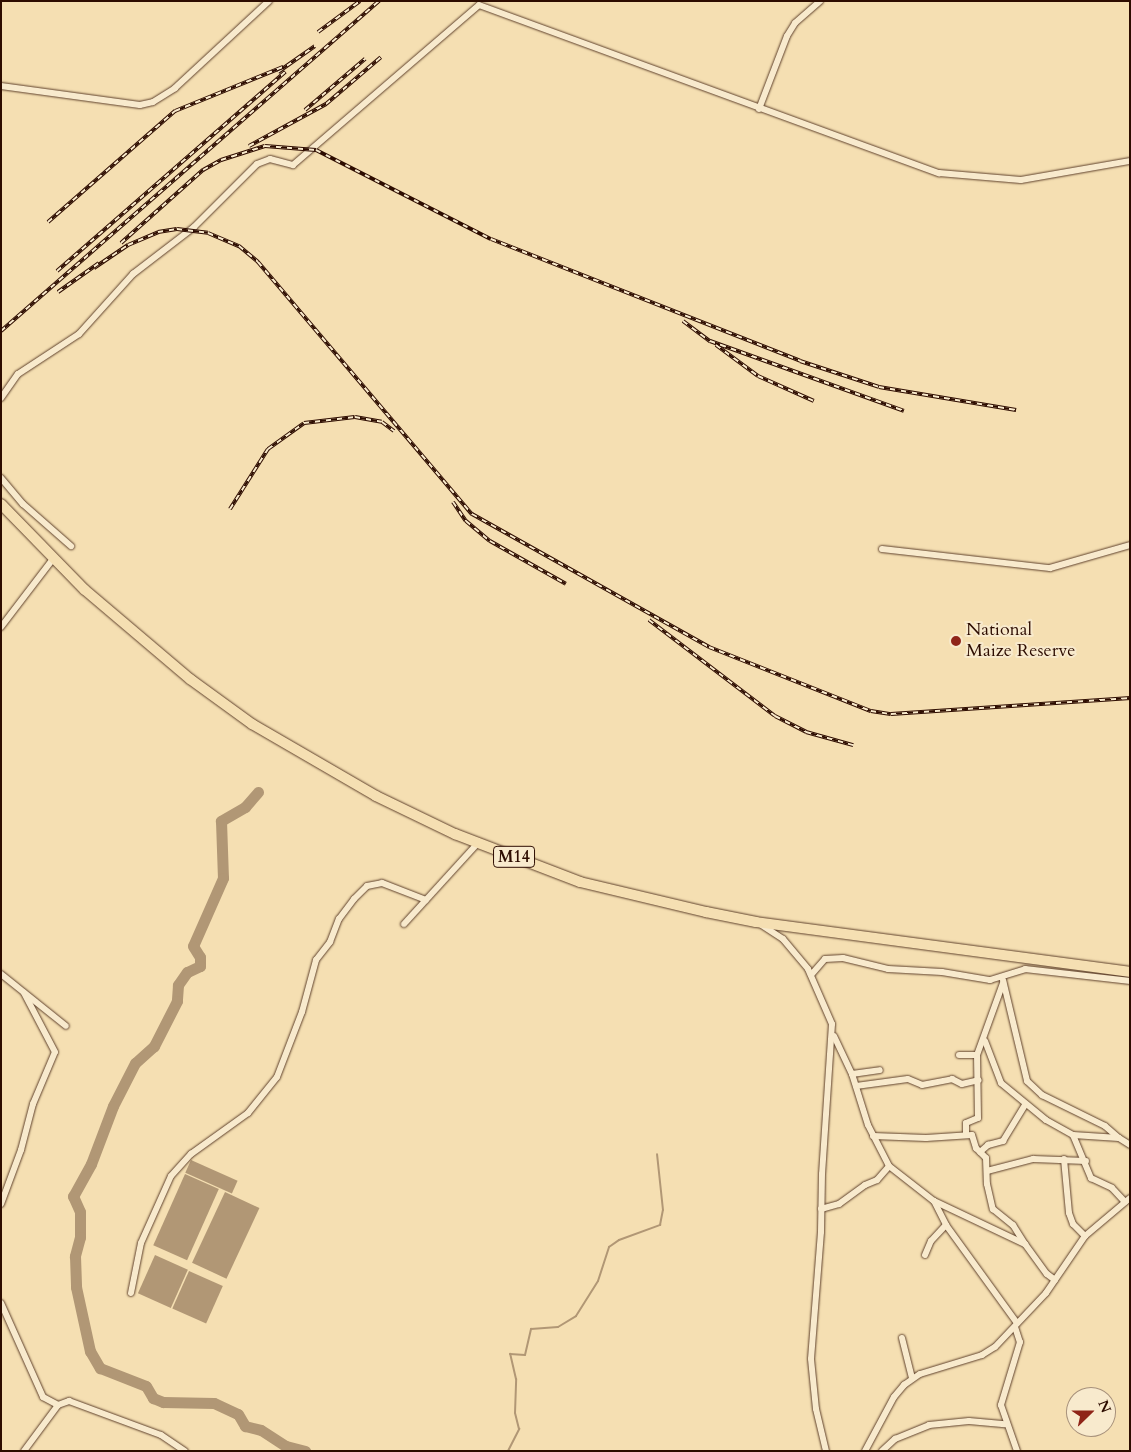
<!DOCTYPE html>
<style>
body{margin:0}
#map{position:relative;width:1131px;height:1452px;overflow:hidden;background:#f5dfb2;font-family:Cardo,serif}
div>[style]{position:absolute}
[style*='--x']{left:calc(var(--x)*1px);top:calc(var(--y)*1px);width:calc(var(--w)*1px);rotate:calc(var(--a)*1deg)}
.water>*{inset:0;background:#b19775;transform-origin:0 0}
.stream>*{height:2px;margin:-1px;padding:0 1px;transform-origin:1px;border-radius:1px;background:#b19775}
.river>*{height:11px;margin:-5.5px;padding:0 5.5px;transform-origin:5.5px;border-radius:5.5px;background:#b19775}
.roads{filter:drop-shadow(0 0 1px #5f412c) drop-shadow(0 0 1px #5f412c)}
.minor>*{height:6px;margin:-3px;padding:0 3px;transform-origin:3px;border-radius:3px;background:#f8eacd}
.highway>*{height:10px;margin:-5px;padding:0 5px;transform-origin:5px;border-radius:5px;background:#f5dfb2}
.rail>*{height:4px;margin-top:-2px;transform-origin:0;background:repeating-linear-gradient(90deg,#f8eacd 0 5.5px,#2d0c00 0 11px);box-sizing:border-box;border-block:1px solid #2d0c00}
.dots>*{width:14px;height:14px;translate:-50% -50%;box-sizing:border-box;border:2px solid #f8eacd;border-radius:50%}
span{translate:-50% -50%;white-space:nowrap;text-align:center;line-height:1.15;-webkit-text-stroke:4px #f8eacd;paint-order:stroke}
.shield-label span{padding:1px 4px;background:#f8eacd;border:1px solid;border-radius:4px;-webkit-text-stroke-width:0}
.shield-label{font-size:16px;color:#2d0c00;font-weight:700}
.poi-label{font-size:18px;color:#2d0c00}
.left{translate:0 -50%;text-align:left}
.frame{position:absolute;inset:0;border:2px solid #2d0c00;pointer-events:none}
.north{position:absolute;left:1066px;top:1387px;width:50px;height:50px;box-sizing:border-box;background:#f8eacd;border:1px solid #a7917b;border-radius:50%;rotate:68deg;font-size:14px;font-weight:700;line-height:20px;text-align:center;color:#2d0c00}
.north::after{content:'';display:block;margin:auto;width:18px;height:22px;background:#8f2418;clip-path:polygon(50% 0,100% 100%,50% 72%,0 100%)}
</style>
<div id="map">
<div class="water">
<div style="left:191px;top:1160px;width:51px;height:14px;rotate:24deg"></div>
<div style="left:185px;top:1174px;width:37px;height:78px;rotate:24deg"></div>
<div style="left:225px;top:1192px;width:38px;height:78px;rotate:25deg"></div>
<div style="left:155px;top:1255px;width:36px;height:42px;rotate:24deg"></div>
<div style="left:189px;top:1271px;width:37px;height:41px;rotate:24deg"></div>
</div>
<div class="stream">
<div style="--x:508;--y:1451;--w:25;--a:-63"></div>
<div style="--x:519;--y:1429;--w:16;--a:-104"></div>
<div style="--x:515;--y:1413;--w:34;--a:-88"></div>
<div style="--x:516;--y:1379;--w:26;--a:-103"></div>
<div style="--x:510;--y:1354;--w:15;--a:4"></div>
<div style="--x:525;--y:1355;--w:27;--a:-77"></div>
<div style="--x:531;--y:1329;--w:27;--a:-4"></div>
<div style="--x:558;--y:1327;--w:21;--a:-31"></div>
<div style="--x:576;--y:1316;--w:41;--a:-57.8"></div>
<div style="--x:598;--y:1281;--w:36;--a:-72"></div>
<div style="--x:609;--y:1247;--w:12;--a:-35"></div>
<div style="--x:619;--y:1240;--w:44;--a:-20.1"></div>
<div style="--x:660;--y:1225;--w:15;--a:-79"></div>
<div style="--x:663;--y:1210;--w:56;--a:-96.1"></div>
</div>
<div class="river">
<div style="--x:258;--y:792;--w:20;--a:131"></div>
<div style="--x:245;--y:807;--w:28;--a:150"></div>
<div style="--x:221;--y:821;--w:57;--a:88"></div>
<div style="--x:223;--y:878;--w:74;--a:113.8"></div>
<div style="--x:193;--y:946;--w:13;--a:58"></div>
<div style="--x:200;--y:957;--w:9;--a:90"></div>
<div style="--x:200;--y:966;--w:14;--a:155"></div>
<div style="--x:187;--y:972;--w:16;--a:125"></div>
<div style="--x:178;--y:985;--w:16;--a:94"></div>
<div style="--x:177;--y:1001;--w:51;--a:117.1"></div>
<div style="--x:154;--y:1046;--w:25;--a:138"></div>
<div style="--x:135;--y:1063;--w:48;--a:117.1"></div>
<div style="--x:113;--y:1106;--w:62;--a:110.8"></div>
<div style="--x:91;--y:1164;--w:37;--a:119"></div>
<div style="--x:73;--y:1196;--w:17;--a:66"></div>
<div style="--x:80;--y:1212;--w:25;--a:90"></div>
<div style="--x:80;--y:1237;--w:20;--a:105"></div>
<div style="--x:75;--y:1256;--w:31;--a:88"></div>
<div style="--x:76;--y:1287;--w:66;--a:77.7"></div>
<div style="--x:90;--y:1351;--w:20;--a:60"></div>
<div style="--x:100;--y:1368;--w:49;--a:21.4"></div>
<div style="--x:146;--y:1386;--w:14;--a:60"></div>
<div style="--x:153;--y:1398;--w:11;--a:22"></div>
<div style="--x:163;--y:1402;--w:51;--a:1.1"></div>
<div style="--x:214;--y:1403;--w:26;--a:25"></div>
<div style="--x:238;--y:1414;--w:14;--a:60"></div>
<div style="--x:245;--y:1426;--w:16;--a:14"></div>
<div style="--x:261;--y:1430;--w:30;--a:33"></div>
<div style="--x:286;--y:1446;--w:20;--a:15"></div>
</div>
<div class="roads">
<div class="minor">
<div style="--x:1;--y:86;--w:140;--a:7.8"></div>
<div style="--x:140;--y:105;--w:13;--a:-13"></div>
<div style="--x:153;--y:102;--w:26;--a:-32"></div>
<div style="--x:175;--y:88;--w:128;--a:-42.8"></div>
<div style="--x:759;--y:109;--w:78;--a:-69"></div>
<div style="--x:787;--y:36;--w:15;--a:-58"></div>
<div style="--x:795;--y:23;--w:33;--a:-41"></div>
<div style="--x:1;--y:398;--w:29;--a:-55"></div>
<div style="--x:18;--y:374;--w:73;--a:-33.3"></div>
<div style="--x:79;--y:334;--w:81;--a:-48"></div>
<div style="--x:133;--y:274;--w:77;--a:-37.6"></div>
<div style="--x:194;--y:227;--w:89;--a:-45"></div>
<div style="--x:257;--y:164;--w:14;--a:-21"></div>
<div style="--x:270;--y:159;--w:24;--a:15"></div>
<div style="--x:293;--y:165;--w:245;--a:-40.7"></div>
<div style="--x:479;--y:5;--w:490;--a:20.1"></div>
<div style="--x:939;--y:173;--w:82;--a:4.9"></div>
<div style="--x:1021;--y:180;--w:111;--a:-9.9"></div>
<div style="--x:1;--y:478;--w:34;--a:50"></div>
<div style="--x:23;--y:504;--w:64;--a:41.2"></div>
<div style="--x:882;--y:549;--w:169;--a:6.5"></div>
<div style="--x:1050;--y:568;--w:83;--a:-16"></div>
<div style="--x:1;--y:627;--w:86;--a:-52.6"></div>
<div style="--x:404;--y:924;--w:110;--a:-47.6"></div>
<div style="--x:760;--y:924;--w:27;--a:33"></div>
<div style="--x:783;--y:939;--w:39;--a:50"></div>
<div style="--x:808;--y:969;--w:60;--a:66.4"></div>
<div style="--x:832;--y:1024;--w:150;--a:93.8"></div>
<div style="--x:822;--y:1174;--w:58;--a:91"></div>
<div style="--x:821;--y:1232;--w:127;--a:94.5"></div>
<div style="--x:811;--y:1359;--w:50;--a:84.3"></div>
<div style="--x:816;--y:1409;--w:43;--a:76.6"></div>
<div style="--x:1;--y:974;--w:83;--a:38.7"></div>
<div style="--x:811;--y:975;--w:21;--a:-49"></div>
<div style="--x:825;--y:959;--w:18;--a:-3"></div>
<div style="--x:843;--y:958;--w:46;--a:13.7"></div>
<div style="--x:888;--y:969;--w:54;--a:3.2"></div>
<div style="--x:942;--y:972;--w:49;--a:9.5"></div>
<div style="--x:990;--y:980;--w:37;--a:-17"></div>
<div style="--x:1025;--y:969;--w:106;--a:6.5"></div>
<div style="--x:1003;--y:980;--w:104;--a:76.6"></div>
<div style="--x:1027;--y:1081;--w:21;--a:43"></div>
<div style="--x:1042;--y:1095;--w:70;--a:26.2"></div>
<div style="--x:1105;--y:1126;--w:18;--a:41"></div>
<div style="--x:834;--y:1036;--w:42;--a:64.7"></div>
<div style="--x:852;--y:1074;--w:53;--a:72.6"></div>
<div style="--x:868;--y:1125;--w:46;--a:62.9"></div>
<div style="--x:889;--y:1166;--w:57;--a:37.9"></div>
<div style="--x:934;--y:1201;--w:27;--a:63"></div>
<div style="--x:946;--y:1225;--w:121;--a:54.1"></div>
<div style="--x:985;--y:1041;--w:45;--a:69.1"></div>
<div style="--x:1001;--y:1083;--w:58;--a:39.4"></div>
<div style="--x:1046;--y:1120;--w:31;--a:29"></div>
<div style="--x:1073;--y:1135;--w:46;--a:3.7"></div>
<div style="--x:1119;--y:1138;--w:13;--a:32"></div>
<div style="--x:959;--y:1055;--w:18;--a:0"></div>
<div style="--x:852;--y:1074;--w:28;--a:-8"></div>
<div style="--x:856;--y:1086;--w:52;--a:-7.7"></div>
<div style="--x:908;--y:1079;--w:15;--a:23"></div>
<div style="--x:922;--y:1085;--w:31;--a:-11"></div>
<div style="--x:952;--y:1079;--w:11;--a:27"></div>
<div style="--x:962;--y:1084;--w:17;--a:-13"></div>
<div style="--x:966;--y:1135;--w:12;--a:-90"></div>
<div style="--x:966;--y:1123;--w:13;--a:-23"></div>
<div style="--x:978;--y:1118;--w:63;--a:-90.9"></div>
<div style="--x:977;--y:1055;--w:77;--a:-70.1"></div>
<div style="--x:1073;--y:1135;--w:47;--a:67.3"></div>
<div style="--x:1091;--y:1178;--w:23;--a:25"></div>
<div style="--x:1112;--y:1188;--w:19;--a:47"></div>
<div style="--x:873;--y:1136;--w:53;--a:2.2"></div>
<div style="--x:926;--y:1138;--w:46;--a:-3.7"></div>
<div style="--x:972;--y:1135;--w:14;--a:73"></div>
<div style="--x:976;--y:1148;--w:14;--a:45"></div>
<div style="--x:986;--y:1158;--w:26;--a:88"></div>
<div style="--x:987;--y:1184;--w:26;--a:77"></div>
<div style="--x:993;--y:1209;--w:26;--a:39"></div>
<div style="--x:1013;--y:1225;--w:22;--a:58"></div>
<div style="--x:980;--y:1152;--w:11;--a:-41"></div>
<div style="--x:988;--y:1145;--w:16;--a:-15"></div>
<div style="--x:1003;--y:1141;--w:42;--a:-58.6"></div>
<div style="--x:1064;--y:1159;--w:54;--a:84.7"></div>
<div style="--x:1069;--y:1213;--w:12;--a:70"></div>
<div style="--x:1073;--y:1224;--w:17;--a:45"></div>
<div style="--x:987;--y:1171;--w:48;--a:-14.6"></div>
<div style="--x:1033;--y:1159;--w:53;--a:2.2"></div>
<div style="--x:934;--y:1201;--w:101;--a:25.3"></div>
<div style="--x:1025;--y:1244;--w:37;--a:54"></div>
<div style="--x:1047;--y:1274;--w:10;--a:37"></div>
<div style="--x:1;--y:1204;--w:58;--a:-69.7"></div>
<div style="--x:21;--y:1150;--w:48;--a:-75.4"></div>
<div style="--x:33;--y:1104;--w:56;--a:-67.1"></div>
<div style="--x:55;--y:1052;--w:67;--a:-117.7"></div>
<div style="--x:821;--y:1209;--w:19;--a:-16"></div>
<div style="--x:839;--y:1204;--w:32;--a:-36"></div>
<div style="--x:865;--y:1185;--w:13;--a:-23"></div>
<div style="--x:877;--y:1180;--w:18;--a:-49"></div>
<div style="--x:925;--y:1255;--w:15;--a:-67"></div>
<div style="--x:931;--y:1241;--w:22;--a:-47"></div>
<div style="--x:131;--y:1293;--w:51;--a:-78.7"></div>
<div style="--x:141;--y:1243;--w:73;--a:-65.9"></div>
<div style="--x:171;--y:1176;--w:30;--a:-48"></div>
<div style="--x:191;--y:1154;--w:70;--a:-35.7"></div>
<div style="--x:248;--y:1113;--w:46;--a:-51.1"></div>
<div style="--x:277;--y:1077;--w:70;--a:-69"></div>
<div style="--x:302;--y:1012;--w:54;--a:-74.9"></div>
<div style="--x:316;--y:960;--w:23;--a:-52"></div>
<div style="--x:330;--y:942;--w:25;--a:-69"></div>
<div style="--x:339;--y:919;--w:25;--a:-53"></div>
<div style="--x:354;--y:899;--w:18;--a:-45"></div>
<div style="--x:367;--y:886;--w:15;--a:-11"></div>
<div style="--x:382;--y:883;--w:47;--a:21.1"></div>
<div style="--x:1;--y:1303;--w:103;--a:65.9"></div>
<div style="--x:43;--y:1397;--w:17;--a:28"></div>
<div style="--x:1015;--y:1327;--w:16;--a:72"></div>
<div style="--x:1020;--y:1342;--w:66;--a:106.8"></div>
<div style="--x:1001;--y:1405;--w:49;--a:70.8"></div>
<div style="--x:902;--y:1338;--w:41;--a:76"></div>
<div style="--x:24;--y:1451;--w:57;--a:-53.5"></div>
<div style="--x:58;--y:1405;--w:12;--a:-20"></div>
<div style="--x:69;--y:1401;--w:98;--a:20.3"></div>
<div style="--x:161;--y:1435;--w:29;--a:34"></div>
<div style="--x:865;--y:1451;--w:61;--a:-61.8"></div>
<div style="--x:894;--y:1397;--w:16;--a:-50"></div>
<div style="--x:904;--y:1385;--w:19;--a:-35"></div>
<div style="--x:920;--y:1374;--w:65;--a:-17"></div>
<div style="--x:982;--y:1355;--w:15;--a:-32"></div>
<div style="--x:995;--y:1347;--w:74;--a:-46.6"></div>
<div style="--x:1046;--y:1293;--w:69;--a:-55.6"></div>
<div style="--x:1085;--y:1236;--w:59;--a:-40.2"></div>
<div style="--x:882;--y:1451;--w:18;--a:-43"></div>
<div style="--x:895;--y:1439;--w:37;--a:-22"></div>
<div style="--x:929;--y:1425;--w:40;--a:-5.7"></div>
<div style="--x:969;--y:1421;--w:36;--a:5"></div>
</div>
<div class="highway">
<div style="--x:1;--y:504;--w:120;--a:45.7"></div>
<div style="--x:85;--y:590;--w:138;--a:40.3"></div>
<div style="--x:190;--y:679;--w:77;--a:36"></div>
<div style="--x:252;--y:724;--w:143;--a:30.1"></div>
<div style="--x:376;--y:796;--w:88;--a:25.7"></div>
<div style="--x:455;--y:834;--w:134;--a:21"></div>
<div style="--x:580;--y:882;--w:130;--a:13.4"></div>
<div style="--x:706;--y:912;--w:51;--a:11.3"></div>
<div style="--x:756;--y:922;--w:377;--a:7.6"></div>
</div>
</div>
<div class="rail">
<div style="--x:318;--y:32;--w:52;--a:-36.4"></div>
<div style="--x:278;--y:72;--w:45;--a:-35.1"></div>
<div style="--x:305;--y:110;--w:79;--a:-40.4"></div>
<div style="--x:249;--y:146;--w:88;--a:-28.6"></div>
<div style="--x:326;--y:104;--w:72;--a:-40.5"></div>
<div style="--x:48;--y:222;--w:169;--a:-41.2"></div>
<div style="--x:175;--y:111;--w:117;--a:-22.2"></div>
<div style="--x:121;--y:243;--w:110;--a:-41.7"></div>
<div style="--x:203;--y:170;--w:21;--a:-29"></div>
<div style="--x:221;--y:160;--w:46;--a:-17.7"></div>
<div style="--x:265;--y:146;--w:51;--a:4.5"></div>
<div style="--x:316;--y:150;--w:196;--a:27"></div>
<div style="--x:491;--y:239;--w:332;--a:21.5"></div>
<div style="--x:800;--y:361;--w:83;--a:18.2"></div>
<div style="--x:879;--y:387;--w:139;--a:9.5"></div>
<div style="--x:94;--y:268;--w:41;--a:-34.1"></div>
<div style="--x:128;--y:245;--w:33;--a:-23"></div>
<div style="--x:158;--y:232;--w:19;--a:-9"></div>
<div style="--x:177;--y:229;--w:31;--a:7"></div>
<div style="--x:208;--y:233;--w:34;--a:23"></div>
<div style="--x:239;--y:246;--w:25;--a:40"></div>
<div style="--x:258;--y:262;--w:331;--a:49.7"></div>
<div style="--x:472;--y:514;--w:272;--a:29.3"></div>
<div style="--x:709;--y:647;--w:174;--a:21.6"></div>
<div style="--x:871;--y:711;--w:20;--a:9"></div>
<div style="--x:891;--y:714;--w:240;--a:-3.8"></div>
<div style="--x:57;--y:271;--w:303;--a:-41.1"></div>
<div style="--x:58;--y:292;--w:50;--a:-35.3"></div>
<div style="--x:683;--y:321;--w:34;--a:37"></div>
<div style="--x:710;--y:341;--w:206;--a:19.8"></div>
<div style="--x:1;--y:331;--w:502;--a:-41.12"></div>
<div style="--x:716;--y:345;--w:52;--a:36.4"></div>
<div style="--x:758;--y:376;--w:61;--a:24.1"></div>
<div style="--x:453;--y:502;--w:23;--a:56"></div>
<div style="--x:466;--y:521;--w:31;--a:40"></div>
<div style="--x:490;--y:541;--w:87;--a:29.5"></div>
<div style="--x:230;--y:509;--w:71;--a:-57.7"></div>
<div style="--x:268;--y:449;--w:44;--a:-35.8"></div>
<div style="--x:304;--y:423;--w:51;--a:-6.7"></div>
<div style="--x:355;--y:417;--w:27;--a:10"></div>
<div style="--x:382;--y:422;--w:15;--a:37"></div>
<div style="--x:649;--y:620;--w:158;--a:37.3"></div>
<div style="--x:775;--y:716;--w:35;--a:27"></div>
<div style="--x:806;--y:732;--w:49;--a:15.5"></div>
</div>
<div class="dots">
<div style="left:956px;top:641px;background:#8f2418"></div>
</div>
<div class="shield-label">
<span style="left:514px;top:857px">M14</span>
</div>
<div class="poi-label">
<span class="left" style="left:966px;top:641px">National<br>Maize Reserve</span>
</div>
<div class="frame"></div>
<div class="north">N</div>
</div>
